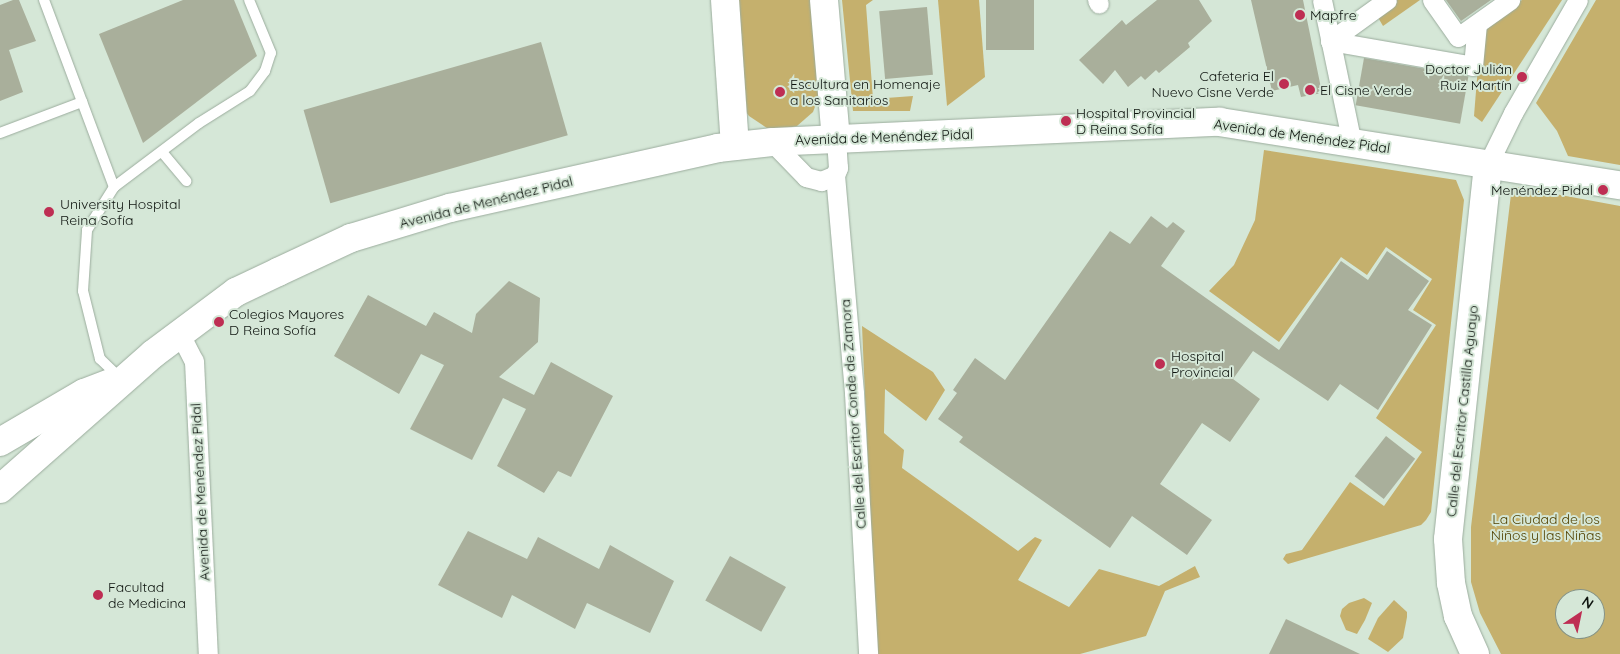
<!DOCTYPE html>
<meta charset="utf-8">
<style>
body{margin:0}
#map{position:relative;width:1620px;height:654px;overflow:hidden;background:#d5e7d7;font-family:Quicksand,sans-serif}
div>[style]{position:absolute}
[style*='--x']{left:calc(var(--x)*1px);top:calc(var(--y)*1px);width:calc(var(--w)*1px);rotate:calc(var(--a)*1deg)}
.green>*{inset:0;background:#c5b06d}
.building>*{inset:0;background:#a9af9b;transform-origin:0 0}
.roads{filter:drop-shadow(0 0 1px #9bac9d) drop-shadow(0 0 1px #9bac9d)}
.lane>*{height:10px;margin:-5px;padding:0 5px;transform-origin:5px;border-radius:5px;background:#fff}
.street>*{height:19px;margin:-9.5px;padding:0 9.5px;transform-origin:9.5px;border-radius:9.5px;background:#fff}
.secondary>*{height:28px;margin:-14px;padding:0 14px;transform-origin:14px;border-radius:14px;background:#fff}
.dots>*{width:14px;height:14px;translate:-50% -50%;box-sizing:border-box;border:2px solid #d5e7d7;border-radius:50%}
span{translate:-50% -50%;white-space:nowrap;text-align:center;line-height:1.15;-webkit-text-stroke:4px #d5e7d7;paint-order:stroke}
.poi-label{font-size:14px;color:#0e140f}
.left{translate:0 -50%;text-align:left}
.right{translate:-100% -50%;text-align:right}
.street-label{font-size:14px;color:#0e140f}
.park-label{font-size:14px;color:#524202}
.north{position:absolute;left:1555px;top:589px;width:50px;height:50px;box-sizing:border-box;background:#d5e7d7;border:1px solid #859387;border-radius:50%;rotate:34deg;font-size:14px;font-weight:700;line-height:20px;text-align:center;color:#0e140f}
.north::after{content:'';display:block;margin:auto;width:18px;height:22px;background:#be2e53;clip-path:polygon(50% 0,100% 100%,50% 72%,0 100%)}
</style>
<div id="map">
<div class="green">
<div style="clip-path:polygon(735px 0,811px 0,820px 93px,813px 112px,797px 126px,777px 130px,767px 128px,749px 116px,743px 108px)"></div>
<div style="clip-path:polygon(842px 0,873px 0,866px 5px,873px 99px,913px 96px,910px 111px,853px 111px)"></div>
<div style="clip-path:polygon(938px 0,979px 0,985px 77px,947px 106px)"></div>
<div style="clip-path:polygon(1395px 0,1420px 0,1383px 26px,1376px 14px)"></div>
<div style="clip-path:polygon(1522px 0,1562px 0,1482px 122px,1474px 116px,1481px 29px)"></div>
<div style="clip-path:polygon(1596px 0,1620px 0,1620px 165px,1568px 156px,1557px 131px,1536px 103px)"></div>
<div style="clip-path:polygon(1264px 150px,1456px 180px,1464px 200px,1431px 512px,1426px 520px,1421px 525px,1288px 564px,1283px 559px,1286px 554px,1302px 550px,1350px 482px,1384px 506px,1422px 452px,1376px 418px,1436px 325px,1413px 310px,1432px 279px,1386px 247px,1367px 275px,1341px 257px,1279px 342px,1209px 291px,1234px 265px,1255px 220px)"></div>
<div style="clip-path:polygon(evenodd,1512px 186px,1620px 206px,1620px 654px,1501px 654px,1480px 613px,1471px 582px,1471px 527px,1512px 186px,1565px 599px,1595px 599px,1595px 629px,1565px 629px,1565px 599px)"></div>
<div style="clip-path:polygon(862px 326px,933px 372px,945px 390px,926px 421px,885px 389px,884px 433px,904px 450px,902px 468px,1018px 551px,1035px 537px,1042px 540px,1018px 580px,1069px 607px,1099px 569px,1159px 586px,1195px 566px,1200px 577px,1165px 591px,1146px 636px,1080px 654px,876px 654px)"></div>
<div style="clip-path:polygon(1364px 598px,1372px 603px,1365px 620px,1357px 634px,1346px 630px,1340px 616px,1342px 609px,1349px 603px)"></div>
<div style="clip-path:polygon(1394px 600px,1407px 612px,1407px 617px,1403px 638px,1388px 652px,1368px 639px,1378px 618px)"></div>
</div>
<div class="building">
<div style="clip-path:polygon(13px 0,19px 0,36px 41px,9px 50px,23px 92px,0 101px,0 5px)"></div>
<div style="clip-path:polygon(183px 0,234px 0,257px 56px,143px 143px,99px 34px)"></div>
<div style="left:986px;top:0;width:48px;height:50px"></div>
<div style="clip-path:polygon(1157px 0,1199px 0,1212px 21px,1188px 43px,1190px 47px,1159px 73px,1156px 70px,1145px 80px,1141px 76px,1128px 87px,1115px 70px,1103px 84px,1079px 60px,1122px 20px,1126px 25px)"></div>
<div style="clip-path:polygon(1251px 0,1303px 0,1322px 93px,1301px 97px,1298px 85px,1272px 91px)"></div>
<div style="clip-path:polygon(1446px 0,1491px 0,1461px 21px)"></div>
<div style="left:927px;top:7px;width:68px;height:48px;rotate:85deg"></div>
<div style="left:541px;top:42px;width:97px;height:247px;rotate:74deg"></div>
<div style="left:1364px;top:58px;width:106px;height:48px;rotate:10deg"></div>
<div style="clip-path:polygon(1151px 216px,1167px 228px,1173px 222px,1185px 231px,1161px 266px,1279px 350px,1341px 261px,1368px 280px,1387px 251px,1429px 281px,1408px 310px,1432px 325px,1378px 410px,1340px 384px,1328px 401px,1253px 351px,1233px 379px,1260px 399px,1230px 442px,1202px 423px,1160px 484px,1212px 520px,1187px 555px,1132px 516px,1110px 548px,959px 442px,963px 437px,938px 419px,957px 393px,953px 390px,975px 358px,1005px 380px,1110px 231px,1130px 244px)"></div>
<div style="clip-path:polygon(509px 281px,540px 298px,538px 342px,499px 377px,534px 395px,551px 362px,613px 396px,571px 477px,558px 471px,544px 493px,497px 466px,526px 409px,503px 398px,472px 460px,410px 429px,444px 365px,421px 354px,399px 394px,334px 356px,368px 295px,426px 326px,434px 312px,472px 333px,476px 314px)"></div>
<div style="left:1386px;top:436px;width:37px;height:51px;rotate:38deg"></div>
<div style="clip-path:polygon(468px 531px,527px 559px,538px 537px,599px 569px,610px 545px,674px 581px,650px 633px,587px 603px,575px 629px,512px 595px,502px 618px,438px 585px)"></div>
<div style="left:730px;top:556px;width:64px;height:51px;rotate:29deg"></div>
<div style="clip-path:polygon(1286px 619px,1360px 654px,1269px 654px)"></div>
</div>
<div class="roads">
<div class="lane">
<div style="--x:44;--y:0;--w:200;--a:69.5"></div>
<div style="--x:0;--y:133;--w:88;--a:-20.7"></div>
<div style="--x:162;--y:152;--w:38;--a:50"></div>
<div style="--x:120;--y:378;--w:28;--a:-136"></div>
<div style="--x:100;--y:359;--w:70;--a:-104"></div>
<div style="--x:83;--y:291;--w:61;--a:-86.2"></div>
<div style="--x:87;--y:230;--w:51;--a:-57.9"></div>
<div style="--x:114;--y:187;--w:106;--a:-37"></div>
<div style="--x:199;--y:123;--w:60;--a:-32.1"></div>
<div style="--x:250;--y:91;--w:25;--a:-53"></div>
<div style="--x:265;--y:71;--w:19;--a:-72"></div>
<div style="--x:271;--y:53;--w:57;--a:-112.5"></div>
</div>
<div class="street">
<div style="--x:1097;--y:0;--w:4;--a:63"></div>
<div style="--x:1322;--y:0;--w:146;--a:78.2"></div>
<div style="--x:1432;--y:0;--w:45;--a:54.9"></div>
<div style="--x:1458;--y:37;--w:64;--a:-35.4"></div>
<div style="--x:1330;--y:41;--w:145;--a:9.9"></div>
<div style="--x:1473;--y:66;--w:42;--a:-84.6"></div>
<div style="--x:1330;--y:41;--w:70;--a:-35.7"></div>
<div style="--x:772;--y:142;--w:49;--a:45.8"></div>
<div style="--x:806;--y:177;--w:16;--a:15"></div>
<div style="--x:821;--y:181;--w:15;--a:-23"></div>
<div style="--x:835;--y:175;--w:8;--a:-67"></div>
<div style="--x:838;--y:168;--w:28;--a:-94"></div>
<div style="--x:1488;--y:164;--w:57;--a:-63.9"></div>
<div style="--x:1513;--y:113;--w:130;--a:-60.1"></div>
<div style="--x:835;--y:175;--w:219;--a:85"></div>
<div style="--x:854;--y:393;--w:261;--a:86.9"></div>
<div style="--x:180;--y:334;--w:30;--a:63"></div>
<div style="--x:194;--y:361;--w:293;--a:87.3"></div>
</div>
<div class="secondary">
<div style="--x:725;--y:0;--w:146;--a:86.1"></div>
<div style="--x:824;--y:0;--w:141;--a:85.1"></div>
<div style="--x:0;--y:442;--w:97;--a:-30.3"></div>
<div style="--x:84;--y:393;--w:28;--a:-21"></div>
<div style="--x:0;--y:489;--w:204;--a:-41.4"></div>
<div style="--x:153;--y:354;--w:104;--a:-36.8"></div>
<div style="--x:236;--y:292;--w:47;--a:-25.5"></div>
<div style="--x:278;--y:272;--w:81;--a:-25"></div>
<div style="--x:351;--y:238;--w:103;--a:-16.9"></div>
<div style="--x:450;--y:208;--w:275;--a:-12.6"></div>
<div style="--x:718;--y:148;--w:54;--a:-6.3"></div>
<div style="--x:772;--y:142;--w:448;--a:-2.6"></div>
<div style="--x:1220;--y:122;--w:405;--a:9"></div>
<div style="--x:1475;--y:654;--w:42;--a:-114.1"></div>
<div style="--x:1458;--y:616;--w:34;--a:-102"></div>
<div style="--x:1451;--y:583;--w:44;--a:-93.9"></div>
<div style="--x:1448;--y:539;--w:377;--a:-83.9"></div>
</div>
</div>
<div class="dots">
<div style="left:1300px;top:15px;background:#be2e53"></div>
<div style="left:1522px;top:77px;background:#be2e53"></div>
<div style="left:1284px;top:84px;background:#be2e53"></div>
<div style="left:1310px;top:90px;background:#be2e53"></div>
<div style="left:780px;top:92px;background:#be2e53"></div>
<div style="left:1066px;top:121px;background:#be2e53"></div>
<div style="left:1603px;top:190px;background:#be2e53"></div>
<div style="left:49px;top:212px;background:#be2e53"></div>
<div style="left:219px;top:322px;background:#be2e53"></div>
<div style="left:1160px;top:364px;background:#be2e53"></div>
<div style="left:98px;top:595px;background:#be2e53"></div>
</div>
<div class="poi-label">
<span class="left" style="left:1310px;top:15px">Mapfre</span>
<span class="right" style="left:1512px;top:77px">Doctor Julián<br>Ruiz Martín</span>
<span class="right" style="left:1274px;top:84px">Cafeteria El<br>Nuevo Cisne Verde</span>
<span class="left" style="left:790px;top:92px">Escultura en Homenaje<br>a los Sanitarios</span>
<span class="left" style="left:1320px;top:90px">El Cisne Verde</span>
<span class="left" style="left:1076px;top:121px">Hospital Provincial<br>D Reina Sofía</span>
<span class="right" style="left:1593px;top:190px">Menéndez Pidal</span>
<span class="left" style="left:60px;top:212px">University Hospital<br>Reina Sofía</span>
<span class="left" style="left:229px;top:322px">Colegios Mayores<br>D Reina Sofía</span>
<span class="left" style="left:1171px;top:364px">Hospital<br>Provincial</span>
<span class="left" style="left:108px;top:595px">Facultad<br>de Medicina</span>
</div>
<div class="street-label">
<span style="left:1302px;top:136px;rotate:8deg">Avenida de Menéndez Pidal</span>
<span style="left:884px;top:137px;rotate:-2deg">Avenida de Menéndez Pidal</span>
<span style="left:486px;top:202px;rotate:-14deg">Avenida de Menéndez Pidal</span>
<span style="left:1462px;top:411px;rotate:-84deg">Calle del Escritor Castilla Aguayo</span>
<span style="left:853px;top:414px;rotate:-94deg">Calle del Escritor Conde de Zamora</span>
<span style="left:200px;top:492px;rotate:-93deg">Avenida de Menéndez Pidal</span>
</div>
<div class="park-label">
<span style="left:1546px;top:527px">La Ciudad de los<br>Niños y las Niñas</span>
</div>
<div class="north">N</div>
</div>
